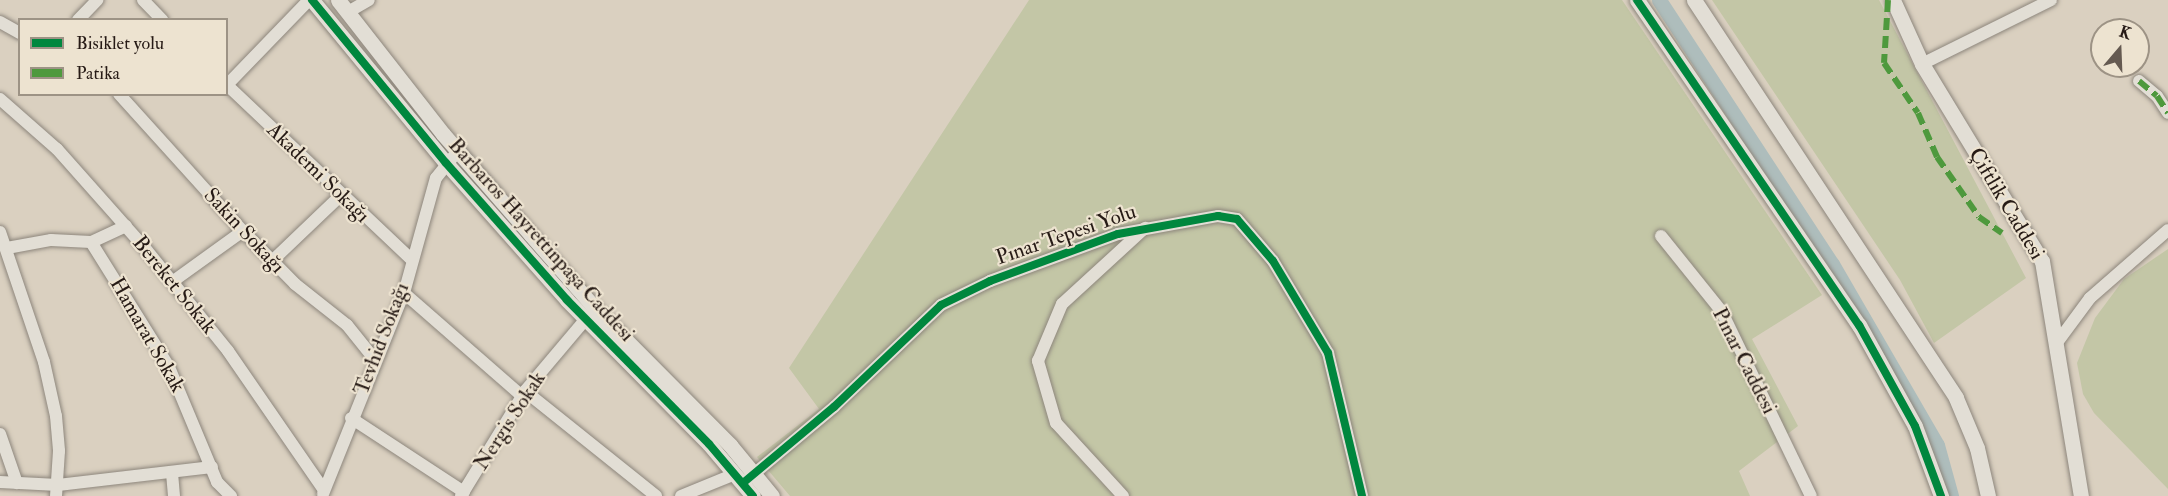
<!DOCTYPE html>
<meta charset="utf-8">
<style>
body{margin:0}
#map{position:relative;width:2168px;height:496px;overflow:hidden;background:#dad0c0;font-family:"IM FELL Double Pica",serif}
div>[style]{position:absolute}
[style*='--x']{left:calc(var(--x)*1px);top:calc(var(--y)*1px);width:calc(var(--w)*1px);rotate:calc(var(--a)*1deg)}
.green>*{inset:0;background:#c3c6a6}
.canal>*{height:15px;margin:-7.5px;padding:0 7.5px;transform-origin:7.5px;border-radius:7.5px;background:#aebdbc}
.roads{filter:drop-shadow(0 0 2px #8d867c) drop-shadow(0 0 2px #8d867c)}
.minor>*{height:12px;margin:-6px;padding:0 6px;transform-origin:6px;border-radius:6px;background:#e2ded5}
.tertiary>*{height:15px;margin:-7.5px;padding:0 7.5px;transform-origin:7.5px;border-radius:7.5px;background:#e2ded5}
.quiet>*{height:6px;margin-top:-3px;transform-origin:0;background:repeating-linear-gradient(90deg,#4e993d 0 12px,transparent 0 18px)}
.cycleway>*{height:8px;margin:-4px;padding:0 4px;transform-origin:4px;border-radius:4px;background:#00873e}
span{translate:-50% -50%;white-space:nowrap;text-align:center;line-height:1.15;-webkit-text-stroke:4.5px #ede3d0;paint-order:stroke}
.street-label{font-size:21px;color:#261a15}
.legend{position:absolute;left:18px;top:18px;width:210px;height:78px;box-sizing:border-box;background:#ede3d0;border:2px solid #9d9385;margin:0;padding:8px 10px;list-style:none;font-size:18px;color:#261a15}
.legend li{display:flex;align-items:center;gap:12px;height:30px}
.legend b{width:30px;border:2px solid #9d9385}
.north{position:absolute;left:2090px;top:18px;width:60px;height:60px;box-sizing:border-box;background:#ede3d0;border:2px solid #9d9385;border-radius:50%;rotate:19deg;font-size:16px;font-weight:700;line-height:24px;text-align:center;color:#261a15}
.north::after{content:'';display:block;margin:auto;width:21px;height:27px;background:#655a51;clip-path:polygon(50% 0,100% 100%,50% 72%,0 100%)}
</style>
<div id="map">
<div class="green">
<div style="clip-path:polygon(1029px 0,1622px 0,1822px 295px,1752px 339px,1798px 426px,1739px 471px,1750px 496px,790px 496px,757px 457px,819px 409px,789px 368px)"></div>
<div style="clip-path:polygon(1712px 0,1879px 0,2026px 278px,1934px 343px,1900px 280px)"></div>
<div style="clip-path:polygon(2168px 249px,2168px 489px,2094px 413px,2083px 394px,2077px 363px,2095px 318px,2124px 279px)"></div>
</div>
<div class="canal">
<div style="--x:1659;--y:0;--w:316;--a:56.8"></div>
<div style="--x:1832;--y:264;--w:209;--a:59.9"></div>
<div style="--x:1937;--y:445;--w:53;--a:74.6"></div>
</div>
<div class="roads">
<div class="minor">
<div style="--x:143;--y:0;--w:28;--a:46"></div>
<div style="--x:309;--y:0;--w:118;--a:134"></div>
<div style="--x:227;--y:85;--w:253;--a:43.4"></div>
<div style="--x:348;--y:12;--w:24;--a:-30"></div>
<div style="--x:78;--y:20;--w:28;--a:-46"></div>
<div style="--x:0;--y:22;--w:23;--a:29"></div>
<div style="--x:1922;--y:64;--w:144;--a:-26.4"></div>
<div style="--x:2139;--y:81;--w:23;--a:40"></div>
<div style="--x:2157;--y:96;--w:20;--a:57"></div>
<div style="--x:119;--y:94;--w:185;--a:47.9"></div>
<div style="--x:243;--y:231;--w:74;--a:45.5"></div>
<div style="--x:295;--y:284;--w:66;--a:38.3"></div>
<div style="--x:347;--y:325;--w:45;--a:51.3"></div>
<div style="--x:0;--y:99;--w:76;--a:41.3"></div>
<div style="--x:57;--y:149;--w:132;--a:48.4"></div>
<div style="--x:145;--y:248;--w:132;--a:51.1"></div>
<div style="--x:228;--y:351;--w:169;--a:55.4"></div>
<div style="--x:126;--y:226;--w:38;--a:155"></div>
<div style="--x:91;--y:242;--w:147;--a:58"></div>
<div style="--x:169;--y:367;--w:125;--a:67.3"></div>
<div style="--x:217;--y:482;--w:20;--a:45"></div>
<div style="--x:0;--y:232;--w:137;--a:71.3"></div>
<div style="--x:44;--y:362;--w:55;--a:77.5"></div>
<div style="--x:56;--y:416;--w:35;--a:85"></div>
<div style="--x:59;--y:451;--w:45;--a:93.8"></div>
<div style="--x:1661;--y:236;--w:97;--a:51.2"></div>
<div style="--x:1722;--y:312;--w:204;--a:64.2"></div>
<div style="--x:7;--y:248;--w:45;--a:-10.3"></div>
<div style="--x:51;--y:240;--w:40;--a:2.9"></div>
<div style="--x:272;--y:261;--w:94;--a:-43.7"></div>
<div style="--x:172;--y:282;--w:87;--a:-35.7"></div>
<div style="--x:404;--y:293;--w:157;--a:41.1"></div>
<div style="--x:2056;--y:344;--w:57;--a:-53.5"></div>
<div style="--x:2090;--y:298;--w:103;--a:-41.1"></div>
<div style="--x:525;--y:391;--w:168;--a:38.7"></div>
<div style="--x:351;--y:418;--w:135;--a:33.2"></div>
<div style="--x:0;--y:434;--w:52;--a:70.9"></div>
<div style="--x:172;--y:473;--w:23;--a:85"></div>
<div style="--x:749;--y:478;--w:111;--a:-39.9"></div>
<div style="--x:834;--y:407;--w:148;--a:-43.6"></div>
<div style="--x:941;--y:305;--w:55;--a:-26.1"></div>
<div style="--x:990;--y:281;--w:136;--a:-20.2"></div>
<div style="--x:1118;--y:234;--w:102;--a:-10.2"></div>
<div style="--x:1218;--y:216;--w:19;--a:9"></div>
<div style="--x:1237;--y:219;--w:55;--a:49.4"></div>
<div style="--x:1273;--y:261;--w:107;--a:59.1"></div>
<div style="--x:1328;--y:353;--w:147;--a:76.6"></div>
<div style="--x:0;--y:482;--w:58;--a:3"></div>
<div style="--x:58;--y:485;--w:155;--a:-6.7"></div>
<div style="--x:323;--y:494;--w:217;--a:-68.1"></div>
<div style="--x:404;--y:293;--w:119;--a:-74.5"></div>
<div style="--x:436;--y:178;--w:35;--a:-51"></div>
<div style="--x:461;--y:496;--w:123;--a:-58.6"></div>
<div style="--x:525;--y:391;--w:93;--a:-49.8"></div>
<div style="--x:681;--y:496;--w:58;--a:-22.2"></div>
<div style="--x:1123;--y:496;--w:99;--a:-132.5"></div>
<div style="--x:1056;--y:423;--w:65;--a:-106.2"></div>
<div style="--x:1038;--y:361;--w:62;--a:-67.2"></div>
<div style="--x:1062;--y:304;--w:113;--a:-42.5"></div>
</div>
<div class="tertiary">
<div style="--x:312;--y:0;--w:211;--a:50.6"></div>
<div style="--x:446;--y:163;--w:183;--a:48.5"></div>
<div style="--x:567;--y:300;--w:202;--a:45.4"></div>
<div style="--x:709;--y:444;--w:68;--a:49.8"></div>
<div style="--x:338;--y:0;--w:170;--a:51.9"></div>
<div style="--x:443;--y:134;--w:134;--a:48.9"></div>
<div style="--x:531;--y:235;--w:105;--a:48.9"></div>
<div style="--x:600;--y:314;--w:185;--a:45.2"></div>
<div style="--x:730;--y:445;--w:66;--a:50.5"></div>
<div style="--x:1637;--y:0;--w:394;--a:55.7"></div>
<div style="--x:1859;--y:325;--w:115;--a:61"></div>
<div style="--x:1915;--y:426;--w:75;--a:69.6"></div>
<div style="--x:1694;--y:0;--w:476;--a:56.6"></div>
<div style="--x:1956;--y:398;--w:54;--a:67.2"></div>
<div style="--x:1977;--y:448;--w:49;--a:77.1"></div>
<div style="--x:1893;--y:0;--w:70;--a:65.6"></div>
<div style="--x:1922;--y:64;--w:231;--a:58.7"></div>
<div style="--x:2042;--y:261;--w:238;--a:80.6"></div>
</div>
</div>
<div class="quiet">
<div style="--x:1888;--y:0;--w:63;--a:93.6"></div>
<div style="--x:1884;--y:63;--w:60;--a:55.8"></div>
<div style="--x:1918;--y:113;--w:48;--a:66.6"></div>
<div style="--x:1937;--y:157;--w:73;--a:55"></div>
<div style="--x:1979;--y:217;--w:28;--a:35"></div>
<div style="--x:2139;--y:81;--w:23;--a:40"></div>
<div style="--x:2157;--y:96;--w:20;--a:57"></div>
</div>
<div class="cycleway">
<div style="--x:312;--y:0;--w:211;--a:50.6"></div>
<div style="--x:446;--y:163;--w:183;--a:48.5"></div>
<div style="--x:567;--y:300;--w:202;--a:45.4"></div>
<div style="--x:709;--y:444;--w:68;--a:49.8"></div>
<div style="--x:1637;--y:0;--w:394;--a:55.7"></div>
<div style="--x:1859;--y:325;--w:115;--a:61"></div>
<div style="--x:1915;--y:426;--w:75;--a:69.6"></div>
<div style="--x:743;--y:483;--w:119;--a:-39.9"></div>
<div style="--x:834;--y:407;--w:148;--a:-43.6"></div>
<div style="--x:941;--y:305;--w:55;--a:-26.1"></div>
<div style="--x:990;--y:281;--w:136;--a:-20.2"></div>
<div style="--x:1118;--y:234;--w:102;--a:-10.2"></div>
<div style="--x:1218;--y:216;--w:19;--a:9"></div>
<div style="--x:1237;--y:219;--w:55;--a:49.4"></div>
<div style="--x:1273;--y:261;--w:107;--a:59.1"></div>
<div style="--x:1328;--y:353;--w:147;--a:76.6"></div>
</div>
<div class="street-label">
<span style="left:318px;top:173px;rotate:44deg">Akademi Sokağı</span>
<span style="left:2006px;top:204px;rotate:59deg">Çiftlik Caddesi</span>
<span style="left:244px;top:231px;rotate:47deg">Sakin Sokağı</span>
<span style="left:1066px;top:235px;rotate:-19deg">Pınar Tepesi Yolu</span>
<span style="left:541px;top:240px;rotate:48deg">Barbaros Hayrettinpaşa Caddesi</span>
<span style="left:174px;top:285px;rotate:51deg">Bereket Sokak</span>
<span style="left:147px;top:335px;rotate:60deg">Hamarat Sokak</span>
<span style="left:382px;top:339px;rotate:-69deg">Tevhid Sokağı</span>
<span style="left:1744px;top:361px;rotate:63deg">Pınar Caddesi</span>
<span style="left:510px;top:421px;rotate:-57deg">Nergis Sokak</span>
</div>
<ul class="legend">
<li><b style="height:8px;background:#00873e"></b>Bisiklet yolu</li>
<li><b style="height:8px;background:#4e993d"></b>Patika</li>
</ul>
<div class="north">K</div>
</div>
